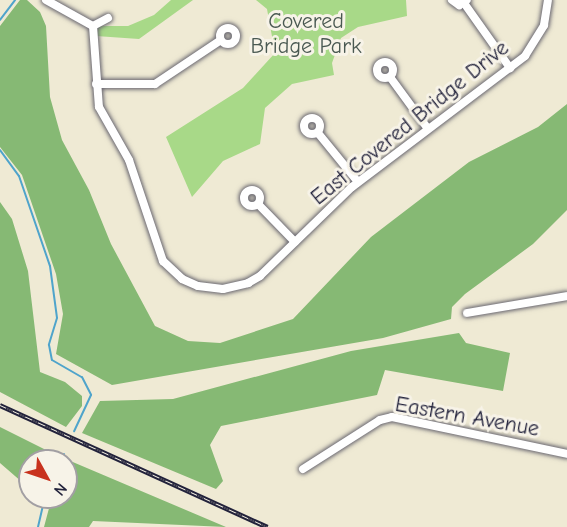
<!DOCTYPE html>
<style>
body{margin:0}
#map{position:relative;width:567px;height:527px;overflow:hidden;background:#efead4;font-family:"Comic Neue",sans-serif}
div>[style]{position:absolute}
[style*='--x']{left:calc(var(--x)*1px);top:calc(var(--y)*1px);width:calc(var(--w)*1px);rotate:calc(var(--a)*1deg)}
.green>*{inset:0;background:#a8d988}
.forest>*{inset:0;background:#86b974}
.stream>*{height:2px;margin:-1px;padding:0 1px;transform-origin:1px;border-radius:1px;background:#4fa4cb}
.roads{filter:drop-shadow(0 0 2px #6a6871) drop-shadow(0 0 2px #6a6871)}
.minor>*{height:8px;margin:-4px;padding:0 4px;transform-origin:4px;border-radius:4px;background:#fff}
.minor>.ring{margin:-4px;padding:0;box-sizing:content-box;background:none;border:8px solid #fff;border-radius:50%}
.rail>*{height:4.5px;margin-top:-2.25px;transform-origin:0;background:repeating-linear-gradient(90deg,#f7f3e8 0 7px,#22223b 0 14px);box-sizing:border-box;border-block:2px solid #22223b}
span{translate:-50% -50%;white-space:nowrap;text-align:center;line-height:1.15;-webkit-text-stroke:6px #f7f3e8;paint-order:stroke}
.park-label{font-size:22px;color:#4a5952}
.street-label{font-size:22px;color:#22223b}
.north{position:absolute;left:18px;top:449px;width:60px;height:60px;box-sizing:border-box;background:#f7f3e8;border:2px solid #a29fa3;border-radius:50%;rotate:130deg;font-size:16px;font-weight:700;line-height:24px;text-align:center;color:#22223b}
.north::after{content:'';display:block;margin:auto;width:21px;height:27px;background:#c8321e;clip-path:polygon(50% 0,100% 100%,50% 72%,0 100%)}
</style>
<div id="map">
<div class="green">
<div style="clip-path:polygon(171px 0,193px 0,139px 39px,96px 36px,93px 26px,128px 26px,154px 15px)"></div>
<div style="clip-path:polygon(256px 0,406px 0,407px 16px,358px 27px,341px 38px,332px 63px,334px 75px,292px 84px,265px 108px,260px 144px,223px 161px,192px 197px,166px 137px,243px 88px,275px 53px,267px 9px)"></div>
</div>
<div class="forest">
<div style="clip-path:polygon(20px 0,27px 0,40px 12px,46px 26px,50px 97px,62px 140px,89px 190px,111px 244px,155px 326px,188px 341px,220px 343px,293px 319px,371px 237px,469px 162px,538px 127px,567px 104px,567px 210px,533px 244px,465px 294px,452px 307px,451px 319px,383px 338px,112px 385px,56px 354px,63px 314px,56px 274px,22px 175px,0 147px,0 26px)"></div>
<div style="clip-path:polygon(0 202px,12px 219px,28px 271px,40px 372px,65px 382px,82px 396px,82px 406px,66px 427px,0 392px)"></div>
<div style="clip-path:polygon(459px 333px,466px 343px,510px 353px,503px 391px,385px 370px,377px 395px,221px 426px,210px 445px,223px 481px,216px 489px,82px 433px,100px 401px,173px 399px,351px 351px)"></div>
<div style="clip-path:polygon(0 427px,62px 458px,60px 461px,30px 461px,30px 489px,0 463px)"></div>
<div style="clip-path:polygon(68px 460px,226px 527px,93px 521px,89px 527px,44px 527px,52px 497px,66px 497px)"></div>
</div>
<div class="stream">
<div style="--x:0;--y:20;--w:25;--a:-53"></div>
<div style="--x:0;--y:150;--w:32;--a:54"></div>
<div style="--x:19;--y:176;--w:95;--a:71"></div>
<div style="--x:50;--y:266;--w:52;--a:82.3"></div>
<div style="--x:57;--y:318;--w:28;--a:107"></div>
<div style="--x:49;--y:345;--w:15;--a:79"></div>
<div style="--x:52;--y:360;--w:34;--a:30"></div>
<div style="--x:82;--y:377;--w:20;--a:63"></div>
<div style="--x:91;--y:395;--w:40;--a:115"></div>
<div style="--x:60;--y:461;--w:8;--a:-60"></div>
<div style="--x:38;--y:527;--w:31;--a:-77"></div>
</div>
<div class="roads">
<div class="minor">
<div style="--x:46;--y:0;--w:54;--a:29"></div>
<div style="--x:93;--y:26;--w:81;--a:85.8"></div>
<div style="--x:99;--y:107;--w:61;--a:60.5"></div>
<div style="--x:129;--y:160;--w:107;--a:71.4"></div>
<div style="--x:163;--y:261;--w:26;--a:43"></div>
<div style="--x:182;--y:279;--w:17;--a:24"></div>
<div style="--x:198;--y:286;--w:25;--a:7"></div>
<div style="--x:223;--y:289;--w:26;--a:-13"></div>
<div style="--x:248;--y:283;--w:14;--a:-30"></div>
<div style="--x:260;--y:276;--w:128;--a:-44.1"></div>
<div style="--x:352;--y:187;--w:217;--a:-37.1"></div>
<div style="--x:525;--y:56;--w:36;--a:-58"></div>
<div style="--x:544;--y:25;--w:25;--a:-81"></div>
<div style="--x:452;--y:0;--w:9;--a:36"></div>
<div style="--x:459;--y:5;--w:9;--a:-32"></div>
<div style="--x:464;--y:3;--w:80;--a:54.7"></div>
<div style="--x:93;--y:26;--w:17;--a:-28"></div>
<div class="ring" style="left:220px;top:28px;width:8px;height:8px"></div>
<div class="ring" style="left:377px;top:62px;width:8px;height:8px"></div>
<div style="--x:390;--y:77;--w:64;--a:53.8"></div>
<div style="--x:96;--y:84;--w:59;--a:0"></div>
<div style="--x:155;--y:84;--w:79;--a:-33.7"></div>
<div class="ring" style="left:304px;top:118px;width:8px;height:8px"></div>
<div style="--x:318;--y:133;--w:63;--a:50.8"></div>
<div class="ring" style="left:244px;top:190px;width:8px;height:8px"></div>
<div style="--x:258;--y:204;--w:53;--a:45.8"></div>
<div style="--x:467;--y:313;--w:101;--a:-9.6"></div>
<div style="--x:303;--y:469;--w:91;--a:-32.5"></div>
<div style="--x:380;--y:420;--w:12;--a:-14"></div>
<div style="--x:392;--y:417;--w:179;--a:11.9"></div>
</div>
</div>
<div class="rail">
<div style="--x:0;--y:405;--w:294;--a:24.5"></div>
</div>
<div class="park-label">
<span style="left:306px;top:34px">Covered<br>Bridge Park</span>
</div>
<div class="street-label">
<span style="left:410px;top:123px;rotate:-39deg">East Covered Bridge Drive</span>
<span style="left:467px;top:417px;rotate:10deg">Eastern Avenue</span>
</div>
<div class="north">N</div>
</div>
